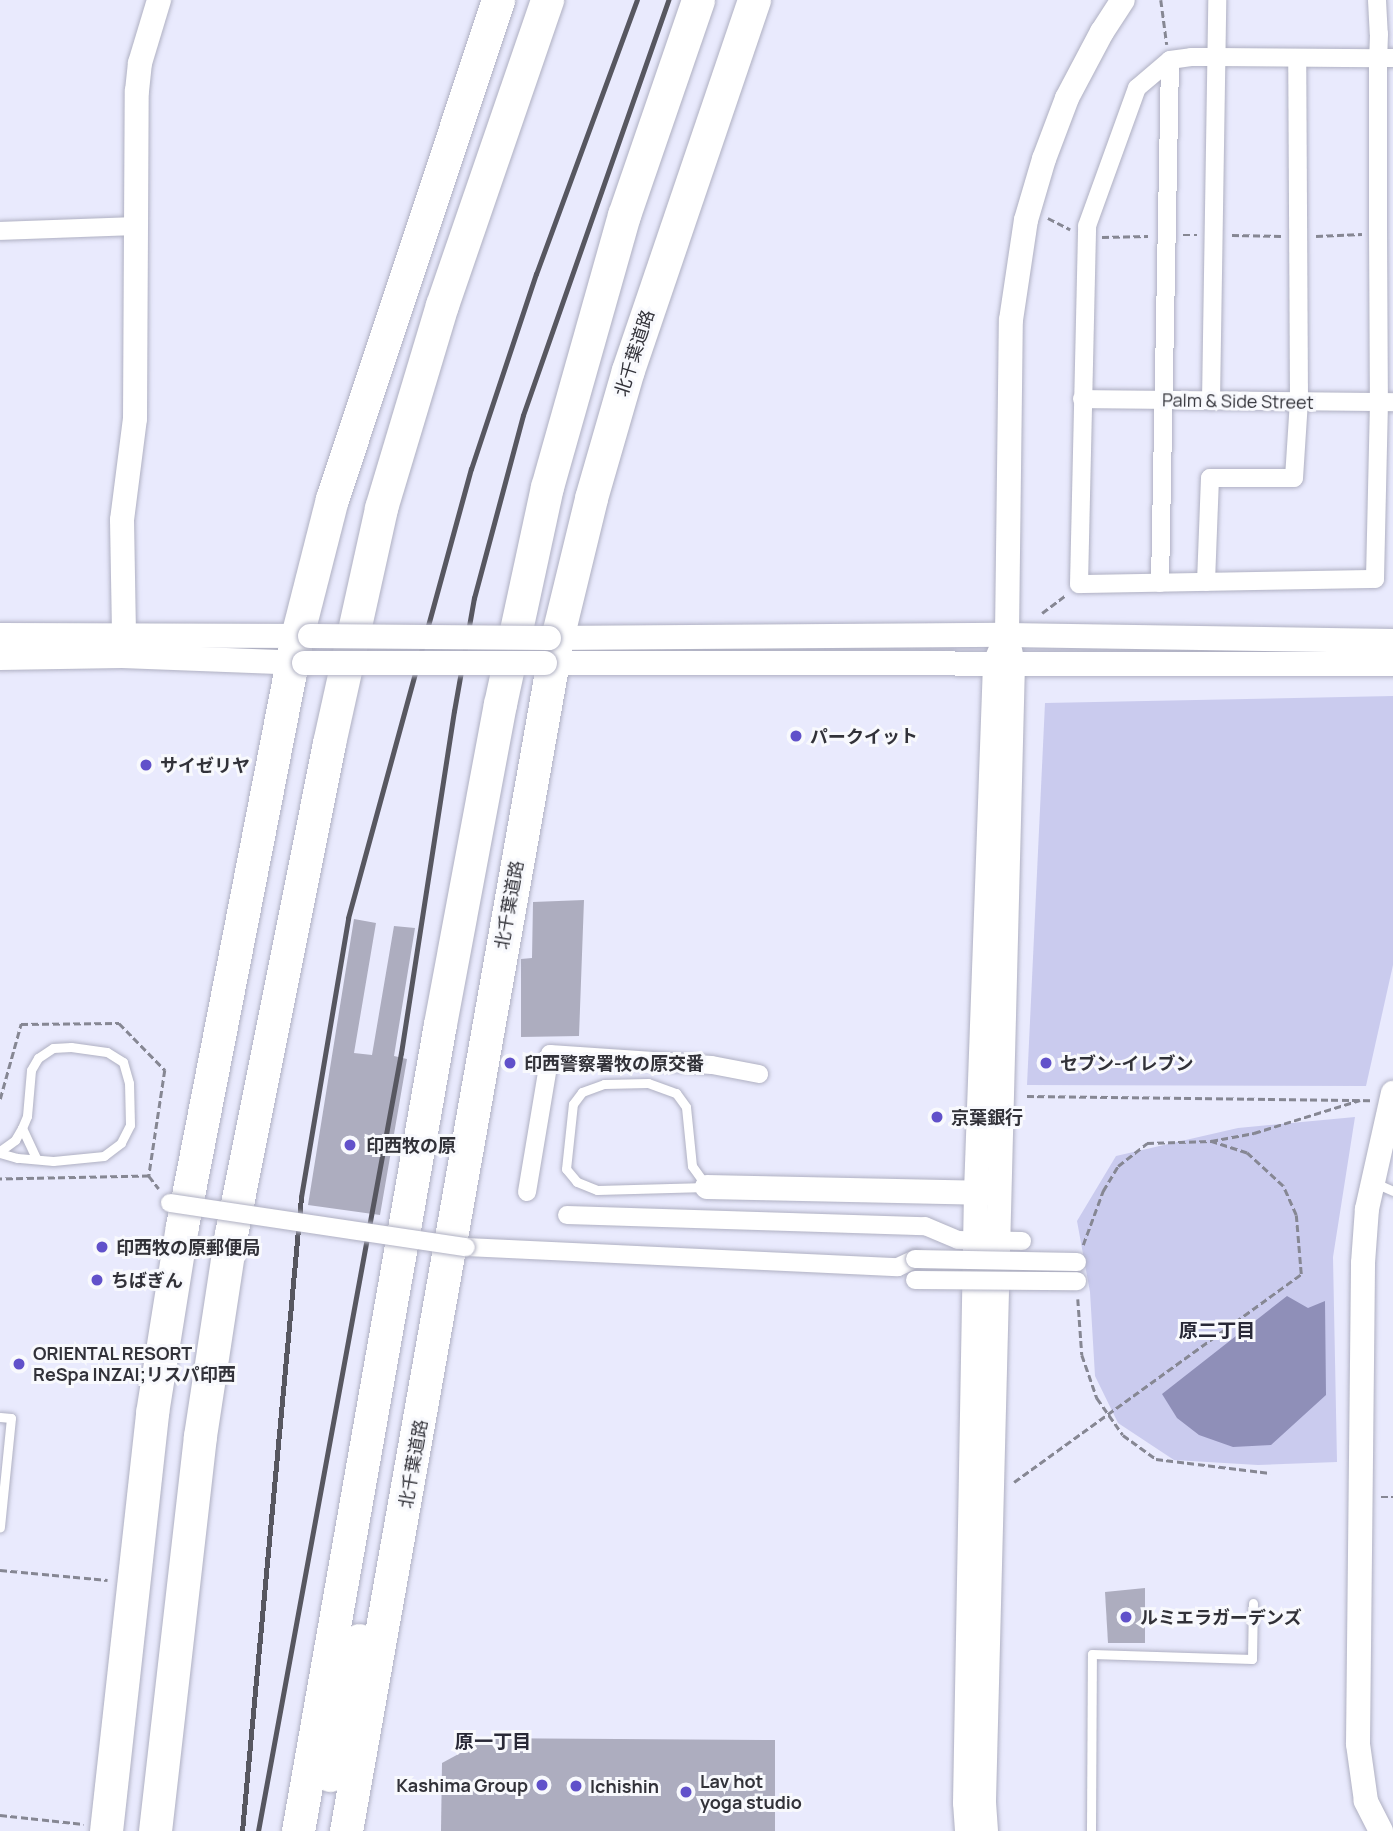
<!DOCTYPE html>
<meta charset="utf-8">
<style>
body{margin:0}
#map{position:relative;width:1393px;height:1831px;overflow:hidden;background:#e9eafd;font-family:Manrope,"Noto Sans JP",sans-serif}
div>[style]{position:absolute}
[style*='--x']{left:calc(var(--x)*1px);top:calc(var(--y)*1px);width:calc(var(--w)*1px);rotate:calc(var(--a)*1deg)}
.green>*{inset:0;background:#cacbee}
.water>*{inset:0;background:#8f8fb8}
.building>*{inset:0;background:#adadbf}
.path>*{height:2.5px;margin-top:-1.25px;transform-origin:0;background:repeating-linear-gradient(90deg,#868793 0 7px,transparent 0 10.5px)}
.roads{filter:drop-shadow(0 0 2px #afb0c2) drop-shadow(0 0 2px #afb0c2)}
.lane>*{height:9px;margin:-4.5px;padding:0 4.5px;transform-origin:4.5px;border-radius:4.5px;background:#fff}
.street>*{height:18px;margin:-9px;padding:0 9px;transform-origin:9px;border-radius:9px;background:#fff}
.secondary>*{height:24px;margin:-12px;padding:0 12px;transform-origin:12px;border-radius:12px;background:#fff}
.highway>*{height:33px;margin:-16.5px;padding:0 16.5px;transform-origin:16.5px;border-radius:16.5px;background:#fff}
.rail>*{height:5px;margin:-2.5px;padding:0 2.5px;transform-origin:2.5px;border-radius:2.5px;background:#575760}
.path-bridge>*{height:2.5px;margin-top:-1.25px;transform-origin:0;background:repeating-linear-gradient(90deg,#868793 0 7px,transparent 0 10.5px)}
.bridges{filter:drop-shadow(0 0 2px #afb0c2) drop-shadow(0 0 2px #afb0c2)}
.street-bridge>*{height:18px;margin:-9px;padding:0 9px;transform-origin:9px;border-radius:9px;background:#fff}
.secondary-bridge>*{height:24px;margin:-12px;padding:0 12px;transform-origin:12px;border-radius:12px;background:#fff}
.dots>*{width:19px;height:19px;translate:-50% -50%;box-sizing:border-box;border:4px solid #f8f9fd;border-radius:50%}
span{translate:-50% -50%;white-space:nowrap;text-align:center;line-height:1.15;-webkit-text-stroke:6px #f8f9fd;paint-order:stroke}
.street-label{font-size:18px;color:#323239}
.poi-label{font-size:18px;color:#323239;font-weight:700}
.left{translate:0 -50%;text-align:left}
.right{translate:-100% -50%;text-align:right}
.neighbourhood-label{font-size:19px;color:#292937;font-weight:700}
</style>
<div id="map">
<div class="green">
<div style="clip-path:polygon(1393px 696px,1393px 965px,1366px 1086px,1027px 1085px,1045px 703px)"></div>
<div style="clip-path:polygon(1355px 1117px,1333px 1257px,1337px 1462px,1258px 1465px,1174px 1460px,1118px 1423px,1095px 1376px,1090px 1292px,1077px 1221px,1116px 1156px,1238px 1128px)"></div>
</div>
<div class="water">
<div style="clip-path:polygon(1287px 1296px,1308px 1308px,1325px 1301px,1326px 1395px,1271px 1445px,1233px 1447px,1199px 1435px,1177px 1418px,1162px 1394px)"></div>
</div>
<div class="building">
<div style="clip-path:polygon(584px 900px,579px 1036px,521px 1037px,521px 959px,532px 958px,533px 902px)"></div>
<div style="clip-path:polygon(354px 919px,376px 923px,354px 1053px,372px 1055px,394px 926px,415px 928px,394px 1056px,407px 1059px,380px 1215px,308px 1205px)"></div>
<div style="clip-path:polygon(1145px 1588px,1145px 1643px,1108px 1643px,1105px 1592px)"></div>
<div style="clip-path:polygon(488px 1738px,775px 1740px,775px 1831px,441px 1831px,442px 1763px)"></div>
</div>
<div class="path">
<div style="--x:1161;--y:0;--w:45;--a:82.4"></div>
<div style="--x:1048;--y:218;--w:25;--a:27"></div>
<div style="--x:1183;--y:235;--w:14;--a:0"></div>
<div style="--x:1232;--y:235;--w:49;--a:1.2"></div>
<div style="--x:1316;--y:236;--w:46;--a:-2.5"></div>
<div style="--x:1102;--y:237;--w:46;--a:-1.2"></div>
<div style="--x:1042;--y:613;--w:30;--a:-37"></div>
<div style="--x:1027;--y:1096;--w:344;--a:0.7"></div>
<div style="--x:0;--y:1099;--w:78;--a:-74.4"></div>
<div style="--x:21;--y:1024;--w:98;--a:-0.6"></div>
<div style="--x:119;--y:1023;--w:66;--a:45.6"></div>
<div style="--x:165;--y:1070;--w:107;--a:98.6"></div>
<div style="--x:149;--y:1176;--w:149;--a:178.8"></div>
<div style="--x:149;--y:1176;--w:16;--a:52"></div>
<div style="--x:1083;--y:1245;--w:58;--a:-69.7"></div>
<div style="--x:1103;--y:1191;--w:29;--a:-59"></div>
<div style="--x:1118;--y:1166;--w:37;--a:-38"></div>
<div style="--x:1147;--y:1143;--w:64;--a:-1.8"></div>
<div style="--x:1211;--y:1141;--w:44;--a:-10.5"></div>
<div style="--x:1254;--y:1133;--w:111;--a:-17.3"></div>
<div style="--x:1014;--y:1482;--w:354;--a:-35.9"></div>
<div style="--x:1301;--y:1274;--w:59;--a:-94.8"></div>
<div style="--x:1296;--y:1215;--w:32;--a:-114"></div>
<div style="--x:1283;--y:1186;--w:49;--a:-137.5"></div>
<div style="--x:1247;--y:1153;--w:38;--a:-162"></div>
<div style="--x:1381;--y:1497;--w:12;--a:0"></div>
<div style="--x:0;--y:1570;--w:108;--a:5.3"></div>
<div style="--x:0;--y:1815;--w:84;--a:6.1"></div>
</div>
<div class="roads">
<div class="lane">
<div style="--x:648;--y:1083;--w:30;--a:20"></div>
<div style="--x:676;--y:1093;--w:17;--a:54"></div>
<div style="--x:686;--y:1107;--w:59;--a:84.2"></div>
<div style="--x:692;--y:1166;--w:26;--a:54"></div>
<div style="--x:707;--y:1187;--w:110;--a:178.4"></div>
<div style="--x:597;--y:1190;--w:22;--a:-158"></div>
<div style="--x:577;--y:1182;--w:17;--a:-130"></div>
<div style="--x:566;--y:1169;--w:65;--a:-83.9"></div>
<div style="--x:573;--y:1104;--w:15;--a:-53"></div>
<div style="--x:582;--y:1092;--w:23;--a:-20"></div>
<div style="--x:604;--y:1084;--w:44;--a:-1.3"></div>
<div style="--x:22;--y:1128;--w:33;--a:65"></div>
<div style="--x:0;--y:1151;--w:19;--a:-36"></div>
<div style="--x:15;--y:1140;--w:14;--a:-60"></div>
<div style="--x:22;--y:1128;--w:13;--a:-67"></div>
<div style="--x:27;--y:1116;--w:46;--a:-85"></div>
<div style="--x:31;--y:1070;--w:14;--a:-60"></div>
<div style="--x:38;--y:1058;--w:18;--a:-34"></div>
<div style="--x:53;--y:1048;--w:18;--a:-3"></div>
<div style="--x:71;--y:1047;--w:36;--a:8"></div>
<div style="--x:107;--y:1052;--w:19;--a:32"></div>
<div style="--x:123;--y:1062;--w:22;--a:74"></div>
<div style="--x:129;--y:1083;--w:42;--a:88.6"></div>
<div style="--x:130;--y:1125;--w:20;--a:117"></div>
<div style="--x:121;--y:1143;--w:21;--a:143"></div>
<div style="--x:104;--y:1156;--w:51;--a:174.4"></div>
<div style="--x:53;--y:1161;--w:36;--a:-175"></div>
<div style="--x:17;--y:1158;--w:18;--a:-164"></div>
<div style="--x:1375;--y:1183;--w:20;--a:24"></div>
<div style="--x:0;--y:1417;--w:11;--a:5"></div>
<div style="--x:11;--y:1418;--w:110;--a:95.8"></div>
<div style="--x:1091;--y:1831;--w:177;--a:-89.7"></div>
<div style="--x:1092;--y:1654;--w:160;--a:1.8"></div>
<div style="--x:1252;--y:1659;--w:56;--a:-89"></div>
</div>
<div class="street">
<div style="--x:1377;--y:0;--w:34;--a:87"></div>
<div style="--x:1379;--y:34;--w:24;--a:92"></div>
<div style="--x:1378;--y:58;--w:170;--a:90"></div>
<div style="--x:1378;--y:228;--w:174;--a:89.7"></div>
<div style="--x:1379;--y:402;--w:177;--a:91.3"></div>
<div style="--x:1375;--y:579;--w:296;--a:179"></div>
<div style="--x:1079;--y:584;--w:358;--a:-88.7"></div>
<div style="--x:1087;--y:226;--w:147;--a:-70.1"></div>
<div style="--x:1137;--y:88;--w:43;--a:-40.3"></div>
<div style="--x:1170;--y:60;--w:21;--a:-8"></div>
<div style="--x:1191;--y:57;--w:25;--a:0"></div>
<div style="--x:1216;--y:57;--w:162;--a:0.4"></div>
<div style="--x:1378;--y:58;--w:15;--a:0"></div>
<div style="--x:0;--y:231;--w:134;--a:-2.1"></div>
<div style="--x:1082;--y:399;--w:311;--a:0.6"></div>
<div style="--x:1211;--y:401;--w:401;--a:-89.1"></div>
<div style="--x:1206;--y:582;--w:104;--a:-87.8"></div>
<div style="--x:1210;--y:478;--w:84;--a:0"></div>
<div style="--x:1294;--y:478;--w:77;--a:-86.3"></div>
<div style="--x:1299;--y:401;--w:343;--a:-90.3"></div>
<div style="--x:1160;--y:583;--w:523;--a:-88.9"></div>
<div style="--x:527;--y:1192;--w:140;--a:-80.5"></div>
<div style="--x:550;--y:1054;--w:162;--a:3.9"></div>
<div style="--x:712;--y:1065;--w:48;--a:10.8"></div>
<div style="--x:567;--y:1215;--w:358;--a:1.8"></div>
<div style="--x:925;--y:1226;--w:36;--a:23"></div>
<div style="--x:958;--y:1240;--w:64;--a:0.9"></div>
<div style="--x:466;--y:1247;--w:432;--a:2.7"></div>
<div style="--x:898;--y:1267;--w:19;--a:-25"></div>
</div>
<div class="secondary">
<div style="--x:124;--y:634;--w:114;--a:-91"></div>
<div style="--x:122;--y:520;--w:102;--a:-82.7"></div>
<div style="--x:135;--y:419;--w:328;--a:-89.7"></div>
<div style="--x:137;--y:91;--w:28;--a:-84"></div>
<div style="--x:140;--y:63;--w:66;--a:-73.2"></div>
<div style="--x:0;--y:635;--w:310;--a:0.2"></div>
<div style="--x:549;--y:638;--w:458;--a:-0.4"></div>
<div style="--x:1007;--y:635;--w:386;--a:0.9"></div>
<div style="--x:0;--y:658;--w:122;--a:-0.9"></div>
<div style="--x:122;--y:656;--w:182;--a:2.2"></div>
<div style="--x:545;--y:663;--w:848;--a:0.07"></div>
<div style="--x:707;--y:1187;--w:285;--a:1.2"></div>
<div style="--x:967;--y:1831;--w:28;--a:-94"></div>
<div style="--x:965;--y:1803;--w:611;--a:-88.97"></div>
<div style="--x:976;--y:1192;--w:529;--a:-87.94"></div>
<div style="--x:995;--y:663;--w:30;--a:-67"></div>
<div style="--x:986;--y:1831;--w:30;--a:-94"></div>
<div style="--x:984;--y:1801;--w:1137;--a:-88.54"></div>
<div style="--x:1013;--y:664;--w:30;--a:-102"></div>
<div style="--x:1007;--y:635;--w:315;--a:-89.3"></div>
<div style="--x:1011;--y:320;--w:101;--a:-81.5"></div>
<div style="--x:1026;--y:220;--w:64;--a:-73.6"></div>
<div style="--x:1044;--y:159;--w:65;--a:-69.3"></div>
<div style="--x:1067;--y:98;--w:75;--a:-62.1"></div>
<div style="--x:1102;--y:32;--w:38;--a:-57"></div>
<div style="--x:1381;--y:1831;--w:34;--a:-117"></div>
<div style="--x:1366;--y:1801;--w:58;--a:-98"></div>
<div style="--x:1358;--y:1744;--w:481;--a:-89.4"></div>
<div style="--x:1363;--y:1263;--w:54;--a:-85.8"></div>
<div style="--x:1367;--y:1209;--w:119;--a:-77.4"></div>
</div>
<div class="highway">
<div style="--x:330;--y:1775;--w:138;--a:-77.9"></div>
<div style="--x:106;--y:1831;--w:421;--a:-83.7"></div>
<div style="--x:152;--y:1413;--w:189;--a:-80.9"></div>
<div style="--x:182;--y:1226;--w:601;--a:-78.97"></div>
<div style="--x:297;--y:636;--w:141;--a:-75.7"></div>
<div style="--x:332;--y:499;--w:526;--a:-71.6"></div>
<div style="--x:155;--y:1831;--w:398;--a:-83.5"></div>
<div style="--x:200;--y:1436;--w:204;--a:-81.3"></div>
<div style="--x:231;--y:1234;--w:501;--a:-78.71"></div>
<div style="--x:329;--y:743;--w:241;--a:-77.5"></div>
<div style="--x:381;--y:508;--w:212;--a:-73.3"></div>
<div style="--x:442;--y:305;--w:323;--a:-71"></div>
<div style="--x:298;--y:1831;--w:819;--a:-80.02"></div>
<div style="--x:440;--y:1024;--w:326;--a:-79.4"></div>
<div style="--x:500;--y:704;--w:222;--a:-77.8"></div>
<div style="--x:547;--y:487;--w:283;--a:-74.2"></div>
<div style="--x:624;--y:215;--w:227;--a:-71"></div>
<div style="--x:346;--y:1831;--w:1212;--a:-79.97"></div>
<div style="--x:557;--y:638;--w:144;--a:-76.3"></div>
<div style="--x:591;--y:498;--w:133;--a:-73.9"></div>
<div style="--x:628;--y:370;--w:391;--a:-71.2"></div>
</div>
</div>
<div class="rail">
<div style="--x:242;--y:1831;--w:637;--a:-84.68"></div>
<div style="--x:301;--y:1197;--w:283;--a:-80.4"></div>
<div style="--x:348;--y:918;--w:466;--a:-74.7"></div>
<div style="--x:471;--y:469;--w:206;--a:-71.6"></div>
<div style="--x:536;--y:274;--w:292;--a:-69.8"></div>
<div style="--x:258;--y:1831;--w:791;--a:-79.59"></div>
<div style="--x:401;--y:1053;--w:346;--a:-81.2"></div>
<div style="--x:454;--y:711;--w:115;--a:-80"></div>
<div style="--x:474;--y:598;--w:189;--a:-75"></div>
<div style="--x:523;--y:415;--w:440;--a:-70.7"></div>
</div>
<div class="path-bridge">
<div style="--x:1078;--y:1299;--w:56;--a:85.9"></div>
<div style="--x:1082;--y:1355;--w:46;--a:70.8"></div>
<div style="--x:1097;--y:1398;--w:45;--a:54.9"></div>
<div style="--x:1123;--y:1435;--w:41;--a:36"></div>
<div style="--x:1156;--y:1459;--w:115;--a:7"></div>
</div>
<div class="bridges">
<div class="street-bridge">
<div style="--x:170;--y:1203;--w:299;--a:8.5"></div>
<div style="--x:915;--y:1259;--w:162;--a:1.1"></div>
<div style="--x:915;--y:1280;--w:162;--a:0.4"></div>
</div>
<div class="secondary-bridge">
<div style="--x:310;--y:636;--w:239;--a:0.5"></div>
<div style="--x:304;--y:663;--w:241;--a:0"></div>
</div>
</div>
<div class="dots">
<div style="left:796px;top:736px;background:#6151ca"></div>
<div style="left:146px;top:765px;background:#6151ca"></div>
<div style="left:510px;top:1063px;background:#6151ca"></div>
<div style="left:1046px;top:1063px;background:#6151ca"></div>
<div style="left:937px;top:1117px;background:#6151ca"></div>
<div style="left:350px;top:1145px;background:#6151ca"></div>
<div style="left:102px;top:1247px;background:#6151ca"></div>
<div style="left:97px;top:1280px;background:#6151ca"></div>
<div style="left:19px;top:1364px;background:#6151ca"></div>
<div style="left:1126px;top:1617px;background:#6151ca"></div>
<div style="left:542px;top:1785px;background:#6151ca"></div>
<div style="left:576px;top:1786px;background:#6151ca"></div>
<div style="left:686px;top:1792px;background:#6151ca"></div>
</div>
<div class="street-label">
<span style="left:634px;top:353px;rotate:-72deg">北千葉道路</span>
<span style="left:1238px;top:401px;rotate:1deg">Palm &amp; Side Street</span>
<span style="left:509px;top:905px;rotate:-80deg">北千葉道路</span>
<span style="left:413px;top:1464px;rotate:-80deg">北千葉道路</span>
</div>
<div class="poi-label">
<span class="left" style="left:810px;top:736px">パークイット</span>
<span class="left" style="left:160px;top:765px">サイゼリヤ</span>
<span class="left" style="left:524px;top:1063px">印西警察署牧の原交番</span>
<span class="left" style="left:1060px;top:1063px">セブン-イレブン</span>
<span class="left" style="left:951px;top:1117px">京葉銀行</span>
<span class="left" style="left:366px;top:1145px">印西牧の原</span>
<span class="left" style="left:116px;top:1247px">印西牧の原郵便局</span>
<span class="left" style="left:111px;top:1280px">ちばぎん</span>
<span class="left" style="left:33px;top:1364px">ORIENTAL RESORT<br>ReSpa INZAI;リスパ印西</span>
<span class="left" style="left:1140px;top:1617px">ルミエラガーデンズ</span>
<span class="left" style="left:700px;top:1792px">Lav hot<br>yoga studio</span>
<span class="right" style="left:528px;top:1785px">Kashima Group</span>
<span class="left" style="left:590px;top:1786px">Ichishin</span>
</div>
<div class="neighbourhood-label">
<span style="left:1217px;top:1331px">原二丁目</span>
<span style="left:493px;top:1742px">原一丁目</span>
</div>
</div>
